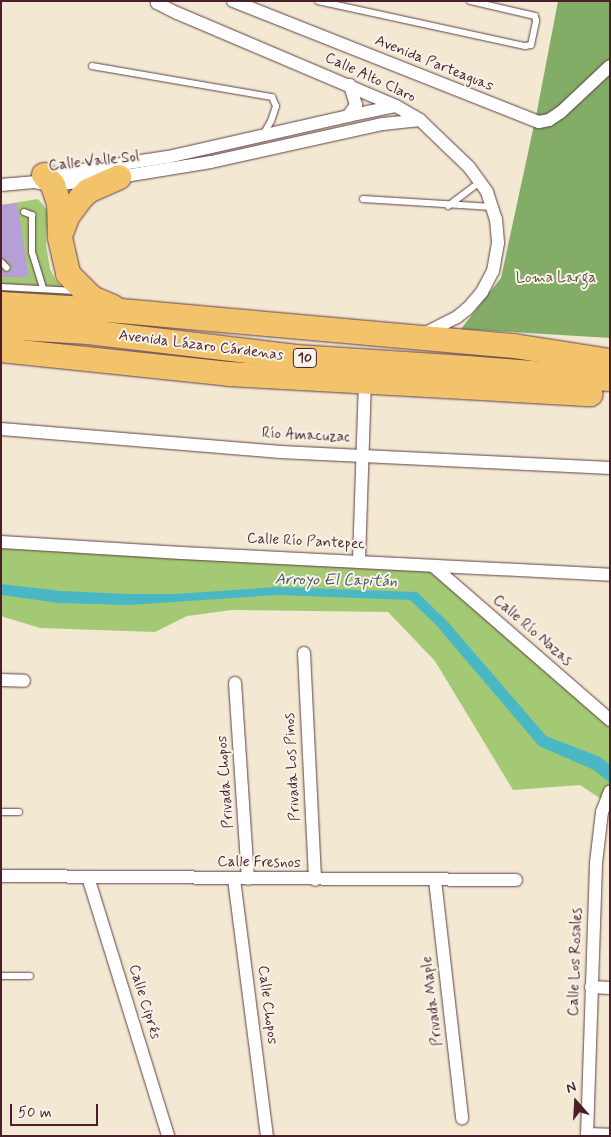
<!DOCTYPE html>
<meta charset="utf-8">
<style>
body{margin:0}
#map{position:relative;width:611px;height:1137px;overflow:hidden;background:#f3e9d3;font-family:Mynerve,sans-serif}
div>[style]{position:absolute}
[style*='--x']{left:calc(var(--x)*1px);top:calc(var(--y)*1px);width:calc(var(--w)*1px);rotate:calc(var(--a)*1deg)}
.green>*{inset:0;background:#a4c974}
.forest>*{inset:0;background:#83ad66}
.water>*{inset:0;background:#4ab8c4}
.building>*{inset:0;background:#b69fd6}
.roads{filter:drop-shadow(0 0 1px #633d44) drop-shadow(0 0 1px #633d44)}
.lane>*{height:6px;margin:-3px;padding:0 3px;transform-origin:3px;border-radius:3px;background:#fff}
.street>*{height:12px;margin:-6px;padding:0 6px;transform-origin:6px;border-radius:6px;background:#fff}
.highway>*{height:24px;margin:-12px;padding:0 12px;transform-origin:12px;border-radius:12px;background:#f2c36a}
span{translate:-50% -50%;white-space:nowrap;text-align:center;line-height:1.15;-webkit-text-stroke:4px #f7f3e8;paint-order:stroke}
.shield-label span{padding:1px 4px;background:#f7f3e8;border:1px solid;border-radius:4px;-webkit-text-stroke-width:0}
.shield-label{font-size:14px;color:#4a1f2b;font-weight:700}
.street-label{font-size:15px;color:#4a1f2b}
.park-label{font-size:15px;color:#655241}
.water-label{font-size:16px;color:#4a5561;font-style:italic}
.frame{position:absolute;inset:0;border:2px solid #4a1f2b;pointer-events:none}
.north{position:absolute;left:551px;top:1077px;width:50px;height:50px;-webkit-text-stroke:4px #f7f3e8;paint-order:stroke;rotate:341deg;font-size:14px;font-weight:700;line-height:20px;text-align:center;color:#4a1f2b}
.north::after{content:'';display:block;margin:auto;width:18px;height:22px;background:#4a1f2b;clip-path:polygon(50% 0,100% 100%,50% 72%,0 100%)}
.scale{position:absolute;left:10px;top:1104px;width:88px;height:22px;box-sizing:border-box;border:2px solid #4a1f2b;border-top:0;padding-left:6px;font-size:15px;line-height:18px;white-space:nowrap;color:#4a1f2b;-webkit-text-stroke:4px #f7f3e8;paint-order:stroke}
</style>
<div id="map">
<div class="green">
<div style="clip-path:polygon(38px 199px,48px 211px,46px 245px,50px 269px,56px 281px,69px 297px,1px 295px,1px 205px)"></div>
<div style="clip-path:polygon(1px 540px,433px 566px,610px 720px,610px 805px,580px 785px,513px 790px,435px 661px,388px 612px,232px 610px,187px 616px,155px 632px,40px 628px,1px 616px)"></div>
</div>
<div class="forest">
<div style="clip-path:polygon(558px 1px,610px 1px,610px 338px,461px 329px,501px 278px,537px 111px)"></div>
</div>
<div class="water">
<div style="clip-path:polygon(1px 584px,61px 591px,129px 594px,175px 594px,277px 587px,417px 592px,447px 621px,546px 736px,600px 757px,610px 765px,610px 783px,594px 770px,539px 746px,436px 625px,410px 600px,277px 595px,129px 605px,59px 603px,1px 595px)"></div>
</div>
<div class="building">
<div style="clip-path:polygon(17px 203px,29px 277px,1px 277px,1px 269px,8px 273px,12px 269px,11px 264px,1px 257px,1px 205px)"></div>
</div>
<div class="roads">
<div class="lane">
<div style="--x:318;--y:1;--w:212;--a:12.3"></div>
<div style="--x:525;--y:46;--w:6;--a:-9"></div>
<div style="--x:531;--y:45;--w:25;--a:-78"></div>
<div style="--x:536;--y:21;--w:5;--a:-101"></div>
<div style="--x:535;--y:16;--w:67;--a:-167"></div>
<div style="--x:92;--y:66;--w:183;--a:9.8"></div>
<div style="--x:272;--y:97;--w:10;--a:66"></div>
<div style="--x:276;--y:106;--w:16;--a:108"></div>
<div style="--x:271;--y:121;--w:16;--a:120"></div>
<div style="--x:363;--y:199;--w:130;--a:3.5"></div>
<div style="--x:448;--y:206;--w:40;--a:-37"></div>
<div style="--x:24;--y:212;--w:9;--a:21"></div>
<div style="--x:32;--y:215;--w:37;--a:90"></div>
<div style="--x:32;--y:252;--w:38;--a:73"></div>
<div style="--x:1;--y:262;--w:8;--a:45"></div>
<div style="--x:1;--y:287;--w:75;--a:3.1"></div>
<div style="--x:1;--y:812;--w:18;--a:0"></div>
<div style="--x:1;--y:976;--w:29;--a:0"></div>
</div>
<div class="street">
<div style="--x:158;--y:1;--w:2;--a:117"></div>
<div style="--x:157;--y:3;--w:22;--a:27"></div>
<div style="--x:177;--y:13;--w:238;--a:23"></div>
<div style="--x:396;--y:106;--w:28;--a:30"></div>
<div style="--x:420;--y:120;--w:68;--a:43.8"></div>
<div style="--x:469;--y:167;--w:31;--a:54"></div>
<div style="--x:487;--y:192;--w:28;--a:72"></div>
<div style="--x:496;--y:219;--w:24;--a:85"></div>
<div style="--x:498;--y:243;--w:28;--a:100"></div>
<div style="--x:493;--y:271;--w:24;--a:118"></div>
<div style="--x:482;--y:292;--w:23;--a:131"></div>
<div style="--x:467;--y:309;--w:13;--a:141"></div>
<div style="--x:457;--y:317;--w:37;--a:153"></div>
<div style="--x:233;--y:1;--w:329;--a:21.6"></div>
<div style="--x:539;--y:122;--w:10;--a:-11"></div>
<div style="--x:549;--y:120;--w:14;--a:-34"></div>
<div style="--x:561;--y:112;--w:67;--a:-43.2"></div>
<div style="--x:348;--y:116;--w:49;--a:-11.8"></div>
<div style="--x:42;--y:176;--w:127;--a:-8.6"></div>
<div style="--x:168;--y:157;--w:185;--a:-12.8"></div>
<div style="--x:348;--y:116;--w:14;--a:-54"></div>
<div style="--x:356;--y:105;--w:21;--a:-107"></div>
<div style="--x:1;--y:185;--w:33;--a:-5"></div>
<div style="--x:34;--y:182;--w:19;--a:9"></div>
<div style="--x:53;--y:185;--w:66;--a:-6.9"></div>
<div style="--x:119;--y:177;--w:93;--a:-9.3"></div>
<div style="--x:211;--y:162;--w:176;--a:-12.5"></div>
<div style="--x:383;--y:124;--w:37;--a:-6"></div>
<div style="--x:1;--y:429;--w:281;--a:4.7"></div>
<div style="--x:281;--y:452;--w:329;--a:2.8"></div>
<div style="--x:1;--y:542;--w:181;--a:3.5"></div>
<div style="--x:182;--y:553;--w:429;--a:2.9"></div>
<div style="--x:359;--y:561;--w:180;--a:-88.1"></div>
<div style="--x:433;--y:566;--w:235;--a:41"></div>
<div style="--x:304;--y:653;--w:227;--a:87.2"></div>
<div style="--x:1;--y:680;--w:23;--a:2"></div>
<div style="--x:235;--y:683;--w:196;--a:86.2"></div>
<div style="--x:1;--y:876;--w:515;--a:0.45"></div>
<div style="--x:88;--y:877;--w:271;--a:72.8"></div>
<div style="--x:234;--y:879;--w:259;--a:82.7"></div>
<div style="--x:435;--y:880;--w:240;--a:83.5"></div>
<div style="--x:591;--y:987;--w:19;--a:3"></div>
<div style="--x:587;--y:1134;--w:23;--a:2"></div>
<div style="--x:587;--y:1136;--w:273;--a:-88.1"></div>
<div style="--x:596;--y:863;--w:51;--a:-83.3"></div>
<div style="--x:602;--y:812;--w:22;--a:-69"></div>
</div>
<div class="highway">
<div style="--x:44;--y:175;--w:13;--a:48"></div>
<div style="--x:53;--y:185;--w:19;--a:72"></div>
<div style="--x:59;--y:203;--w:35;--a:88"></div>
<div style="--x:60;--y:238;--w:37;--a:77"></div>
<div style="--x:68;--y:274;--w:34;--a:45"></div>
<div style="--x:92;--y:298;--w:23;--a:23"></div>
<div style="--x:62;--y:231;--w:15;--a:-70"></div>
<div style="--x:67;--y:217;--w:24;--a:-54"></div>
<div style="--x:81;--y:198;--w:10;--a:-45"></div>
<div style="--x:88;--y:191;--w:34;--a:-24"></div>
<div style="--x:1;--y:304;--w:120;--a:3.3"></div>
<div style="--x:121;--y:311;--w:395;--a:5.1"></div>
<div style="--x:514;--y:346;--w:97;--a:8.9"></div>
<div style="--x:1;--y:327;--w:87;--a:3.3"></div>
<div style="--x:88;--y:332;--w:210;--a:6.8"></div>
<div style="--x:297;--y:357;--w:170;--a:3.7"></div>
<div style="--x:467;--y:368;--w:143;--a:4.4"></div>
<div style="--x:1;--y:350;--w:229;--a:6"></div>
<div style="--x:229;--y:374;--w:362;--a:3.2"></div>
</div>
</div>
<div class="shield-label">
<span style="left:305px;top:358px">10</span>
</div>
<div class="street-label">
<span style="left:434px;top:64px;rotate:22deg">Avenida Parteaguas</span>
<span style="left:370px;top:78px;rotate:25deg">Calle Alto Claro</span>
<span style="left:94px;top:162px;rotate:-6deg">Calle Valle Sol</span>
<span style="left:201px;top:346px;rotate:7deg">Avenida Lázaro Cárdenas</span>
<span style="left:306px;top:436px;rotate:3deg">Río Amacuzac</span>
<span style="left:306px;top:542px;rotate:3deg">Calle Río Pantepec</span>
<span style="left:532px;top:631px;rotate:41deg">Calle Río Nazas</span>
<span style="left:293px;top:767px;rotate:-93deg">Privada Los Pinos</span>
<span style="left:226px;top:782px;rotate:-94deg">Privada Chopos</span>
<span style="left:259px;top:863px;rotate:1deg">Calle Fresnos</span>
<span style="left:576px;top:962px;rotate:-88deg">Calle Los Rosales</span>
<span style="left:433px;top:1001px;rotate:-97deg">Privada Maple</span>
<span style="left:144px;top:1002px;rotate:73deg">Calle Ciprés</span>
<span style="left:267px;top:1005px;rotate:83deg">Calle Chopos</span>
</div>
<div class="park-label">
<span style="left:556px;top:279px">Loma Larga</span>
</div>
<div class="water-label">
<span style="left:336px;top:581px;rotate:1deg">Arroyo El Capitán</span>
</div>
<div class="frame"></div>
<div class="north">N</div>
<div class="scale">50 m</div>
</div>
